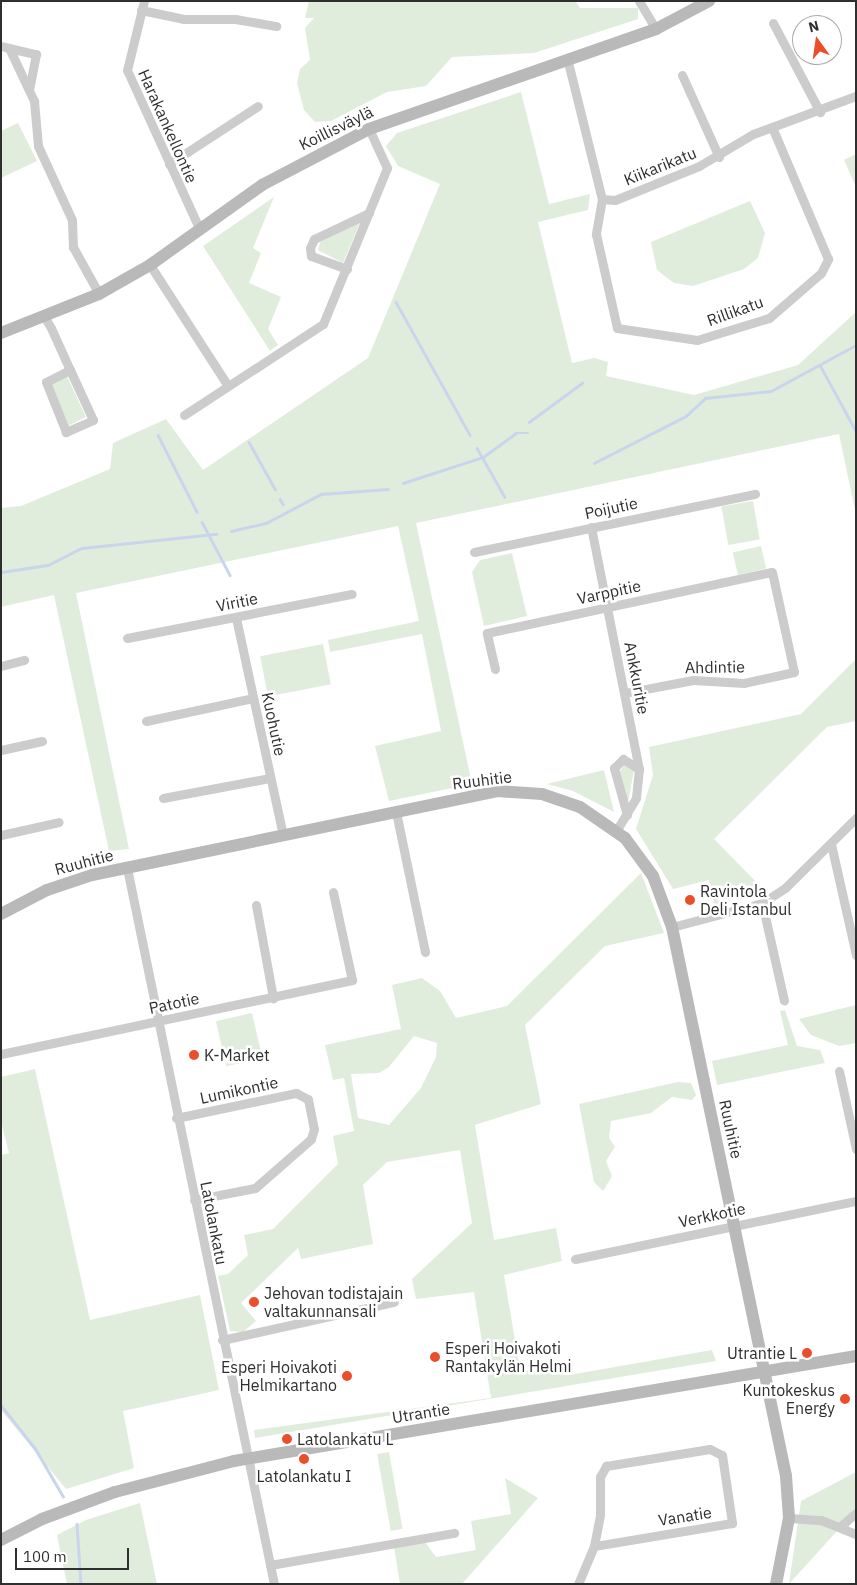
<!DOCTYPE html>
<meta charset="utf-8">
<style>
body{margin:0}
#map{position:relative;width:857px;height:1585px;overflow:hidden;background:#fff;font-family:"IBM Plex Sans",sans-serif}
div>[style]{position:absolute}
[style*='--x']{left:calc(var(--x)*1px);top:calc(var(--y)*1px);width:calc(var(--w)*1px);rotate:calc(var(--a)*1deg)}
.green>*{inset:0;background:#e1eddc;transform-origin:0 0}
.stream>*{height:2.5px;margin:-1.25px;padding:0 1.25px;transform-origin:1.25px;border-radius:1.25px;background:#c8d5ed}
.street>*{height:9px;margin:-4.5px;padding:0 4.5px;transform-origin:4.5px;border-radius:4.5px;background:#ccc}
.secondary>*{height:12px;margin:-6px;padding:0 6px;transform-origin:6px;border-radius:6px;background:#b9b9b9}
.dots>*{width:14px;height:14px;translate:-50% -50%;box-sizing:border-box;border:2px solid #fff;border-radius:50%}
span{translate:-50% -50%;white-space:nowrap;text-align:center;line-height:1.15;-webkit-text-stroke:5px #fff;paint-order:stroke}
.street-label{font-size:16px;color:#2f2f2f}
.poi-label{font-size:16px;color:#2f2f2f}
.left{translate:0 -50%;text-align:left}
.right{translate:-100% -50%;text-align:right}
.frame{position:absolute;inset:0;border:2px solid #2f2f2f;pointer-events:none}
.north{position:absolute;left:792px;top:15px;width:50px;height:50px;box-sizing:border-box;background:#fff;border:1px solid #acacac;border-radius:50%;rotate:346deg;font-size:14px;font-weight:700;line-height:20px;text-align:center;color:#2f2f2f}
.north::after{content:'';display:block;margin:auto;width:18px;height:22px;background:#eb4e2b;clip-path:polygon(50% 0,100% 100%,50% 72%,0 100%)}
.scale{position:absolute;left:15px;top:1548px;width:114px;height:22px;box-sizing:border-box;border:2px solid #2f2f2f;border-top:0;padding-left:6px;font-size:15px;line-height:18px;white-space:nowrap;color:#2f2f2f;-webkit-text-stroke:4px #fff;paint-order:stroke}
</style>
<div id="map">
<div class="green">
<div style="clip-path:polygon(309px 1px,575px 1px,580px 8px,638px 8px,638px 19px,534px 53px,452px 57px,426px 86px,387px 92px,331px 121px,315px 122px,304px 110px,297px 83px,300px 69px,310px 60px,305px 28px,314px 18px,305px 18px)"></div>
<div style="clip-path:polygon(521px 92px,549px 204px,590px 194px,588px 210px,538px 222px,572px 363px,594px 358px,608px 362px,606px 376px,694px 395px,798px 365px,856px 312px,856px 515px,839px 434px,416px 523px,472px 784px,389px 801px,375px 746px,441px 731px,422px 634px,330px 652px,328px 640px,419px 621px,398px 526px,76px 593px,129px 849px,109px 851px,54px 595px,1px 607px,1px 508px,21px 506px,110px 469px,113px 443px,166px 419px,203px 470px,368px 358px,440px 184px,398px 166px,386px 146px,397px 133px)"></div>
<div style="clip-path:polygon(18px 123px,37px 161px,1px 178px,1px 131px)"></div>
<div style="clip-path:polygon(856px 154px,856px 187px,844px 160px)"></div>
<div style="clip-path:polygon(274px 197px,253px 248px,261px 253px,249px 283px,281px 297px,268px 329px,278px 345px,270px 351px,203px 246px)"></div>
<div style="clip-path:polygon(750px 201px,765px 233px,758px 258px,744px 269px,693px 286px,674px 283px,657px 270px,651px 242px)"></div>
<div style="clip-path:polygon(361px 220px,343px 263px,318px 250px,320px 242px)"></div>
<div style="clip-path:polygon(67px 376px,86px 417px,68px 426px,51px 383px)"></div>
<div style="left:753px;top:501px;width:39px;height:32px;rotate:80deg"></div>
<div style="left:761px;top:546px;width:23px;height:29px;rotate:77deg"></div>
<div style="clip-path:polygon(512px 553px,527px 616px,484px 626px,472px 572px,480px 560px)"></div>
<div style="left:323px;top:644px;width:41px;height:64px;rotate:79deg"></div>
<div style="clip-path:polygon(856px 659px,856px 721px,827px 727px,714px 839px,763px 889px,714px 905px,709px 880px,673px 889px,636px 829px,653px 775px,649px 747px,801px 714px)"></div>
<div style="clip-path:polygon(625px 764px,634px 770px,628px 803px,618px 774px)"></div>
<div style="clip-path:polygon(604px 770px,614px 812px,573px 791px,547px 784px)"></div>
<div style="clip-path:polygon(evenodd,641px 873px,664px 933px,605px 946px,525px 1025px,541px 1104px,475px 1125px,494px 1240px,556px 1228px,562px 1261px,504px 1275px,520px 1370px,569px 1375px,712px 1350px,716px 1361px,255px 1438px,254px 1430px,491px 1398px,474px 1292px,416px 1299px,412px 1279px,472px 1223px,460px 1150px,387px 1162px,363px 1185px,373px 1244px,301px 1259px,298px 1248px,241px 1303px,256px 1321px,243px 1332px,230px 1331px,218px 1276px,228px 1274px,248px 1255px,244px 1235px,273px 1229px,338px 1164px,333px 1136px,354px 1131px,344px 1078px,333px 1080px,325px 1045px,401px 1029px,392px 985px,422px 978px,440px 991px,456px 1018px,507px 1006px,641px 873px,414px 1036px,437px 1043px,436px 1057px,421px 1088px,389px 1125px,358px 1118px,351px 1074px,379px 1073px,389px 1067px,414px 1036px)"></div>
<div style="clip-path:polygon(856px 1005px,856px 1043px,839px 1046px,811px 1035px,799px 1019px)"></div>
<div style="clip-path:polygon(785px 1010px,797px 1046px,820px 1050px,825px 1063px,717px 1085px,712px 1061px,788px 1045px,780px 1011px)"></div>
<div style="left:252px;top:1013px;width:46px;height:37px;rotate:77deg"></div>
<div style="clip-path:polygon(35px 1069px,90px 1320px,200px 1295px,219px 1390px,123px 1411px,134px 1468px,66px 1489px,1px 1410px,1px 1155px,9px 1153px,1px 1121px,1px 1077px)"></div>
<div style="clip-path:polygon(678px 1082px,691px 1083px,696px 1095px,692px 1100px,672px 1097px,651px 1113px,611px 1121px,609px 1138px,615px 1147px,606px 1161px,612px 1176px,603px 1191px,594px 1182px,579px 1104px)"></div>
<div style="left:389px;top:1452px;width:78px;height:12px;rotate:80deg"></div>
<div style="clip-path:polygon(856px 1472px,856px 1510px,789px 1584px,801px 1501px)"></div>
<div style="clip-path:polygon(505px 1478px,538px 1498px,462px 1584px,400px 1584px,394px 1547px,425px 1542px,436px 1557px,476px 1550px,471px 1521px,511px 1514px)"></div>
<div style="clip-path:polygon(140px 1503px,157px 1584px,67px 1584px,57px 1535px,86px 1520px)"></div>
</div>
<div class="stream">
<div style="--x:396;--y:302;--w:152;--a:60.9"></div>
<div style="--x:820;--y:365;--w:75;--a:61.4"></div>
<div style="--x:529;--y:422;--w:66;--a:-36.3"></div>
<div style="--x:158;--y:435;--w:86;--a:63.1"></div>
<div style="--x:249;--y:442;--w:54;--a:61"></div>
<div style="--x:477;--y:448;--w:56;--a:60.3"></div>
<div style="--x:594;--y:463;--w:103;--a:-27.1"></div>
<div style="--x:686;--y:416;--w:26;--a:-43"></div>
<div style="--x:705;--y:398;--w:66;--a:-6.1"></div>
<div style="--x:771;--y:391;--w:97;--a:-28.4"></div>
<div style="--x:403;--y:483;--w:84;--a:-18"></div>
<div style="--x:483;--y:457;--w:41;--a:-36"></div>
<div style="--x:516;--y:433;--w:12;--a:0"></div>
<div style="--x:280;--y:499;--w:6;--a:59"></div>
<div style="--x:202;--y:522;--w:60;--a:62.2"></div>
<div style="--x:231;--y:531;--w:36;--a:-13"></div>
<div style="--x:266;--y:523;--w:62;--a:-27.8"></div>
<div style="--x:321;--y:494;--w:67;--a:-4.3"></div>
<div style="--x:1;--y:572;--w:48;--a:-8.5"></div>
<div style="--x:48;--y:565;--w:38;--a:-27"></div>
<div style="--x:82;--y:548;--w:135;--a:-6"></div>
<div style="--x:1;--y:1405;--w:55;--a:51.7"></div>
<div style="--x:35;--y:1448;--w:56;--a:59.7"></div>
<div style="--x:77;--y:1524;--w:60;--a:86.2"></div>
</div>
<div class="street">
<div style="--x:144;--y:1;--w:71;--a:103.8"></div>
<div style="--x:127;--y:70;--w:176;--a:65.5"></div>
<div style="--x:639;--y:1;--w:33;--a:59"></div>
<div style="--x:141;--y:10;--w:44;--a:11.8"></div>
<div style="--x:184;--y:19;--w:51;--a:0"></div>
<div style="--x:235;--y:19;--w:42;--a:9.7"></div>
<div style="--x:773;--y:23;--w:101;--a:62.2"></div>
<div style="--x:1;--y:46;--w:8;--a:14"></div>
<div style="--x:9;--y:48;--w:59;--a:64.7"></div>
<div style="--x:34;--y:101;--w:45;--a:84.9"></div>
<div style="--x:38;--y:146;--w:81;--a:65.3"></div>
<div style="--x:72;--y:220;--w:27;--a:88"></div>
<div style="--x:73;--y:247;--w:54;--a:61"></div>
<div style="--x:9;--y:48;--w:28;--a:13"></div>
<div style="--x:36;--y:54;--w:36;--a:101"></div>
<div style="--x:568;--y:62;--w:141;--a:76.1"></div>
<div style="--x:602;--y:199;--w:13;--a:4"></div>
<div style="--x:615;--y:200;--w:91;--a:-22"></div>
<div style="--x:699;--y:166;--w:63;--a:-30.7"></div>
<div style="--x:753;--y:134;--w:110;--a:-20.3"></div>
<div style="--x:682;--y:75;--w:90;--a:65.7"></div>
<div style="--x:169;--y:164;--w:106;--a:-33.1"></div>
<div style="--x:602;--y:199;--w:36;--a:100"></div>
<div style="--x:596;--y:234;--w:96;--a:77.4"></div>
<div style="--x:617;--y:328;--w:81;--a:8.5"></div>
<div style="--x:697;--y:340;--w:75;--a:-17"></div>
<div style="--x:769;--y:318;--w:69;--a:-40.9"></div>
<div style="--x:821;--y:273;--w:16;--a:-63"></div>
<div style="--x:828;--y:259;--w:143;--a:-113"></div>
<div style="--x:150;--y:265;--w:144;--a:57.2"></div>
<div style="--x:347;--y:269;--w:38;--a:-160"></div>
<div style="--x:311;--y:256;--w:8;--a:-97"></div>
<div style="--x:310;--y:248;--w:10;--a:-66"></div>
<div style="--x:314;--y:239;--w:61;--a:-25.3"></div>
<div style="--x:45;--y:318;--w:12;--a:59"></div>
<div style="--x:51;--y:328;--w:46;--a:65.7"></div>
<div style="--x:70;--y:370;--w:55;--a:65.3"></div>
<div style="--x:93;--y:420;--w:30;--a:156"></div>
<div style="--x:66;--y:432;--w:54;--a:-111.8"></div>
<div style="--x:46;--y:382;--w:27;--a:-27"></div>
<div style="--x:184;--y:415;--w:166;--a:-33.2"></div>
<div style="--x:323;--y:324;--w:169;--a:-67.7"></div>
<div style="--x:387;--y:168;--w:43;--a:-114.8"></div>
<div style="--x:591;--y:527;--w:247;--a:78.8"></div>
<div style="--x:639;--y:769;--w:29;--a:96"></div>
<div style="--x:636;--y:798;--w:39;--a:121"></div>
<div style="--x:474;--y:552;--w:287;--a:-11.7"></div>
<div style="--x:236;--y:618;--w:223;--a:77.8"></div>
<div style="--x:127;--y:638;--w:229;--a:-11.1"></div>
<div style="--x:1;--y:666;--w:24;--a:-15"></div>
<div style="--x:495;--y:669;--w:37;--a:-103"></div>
<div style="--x:487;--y:633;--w:291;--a:-12.1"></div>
<div style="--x:772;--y:572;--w:102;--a:77.6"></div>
<div style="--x:794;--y:672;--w:51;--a:167.6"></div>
<div style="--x:744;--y:683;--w:51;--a:-176.6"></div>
<div style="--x:693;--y:680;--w:69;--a:169.2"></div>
<div style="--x:146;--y:721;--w:109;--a:-12.1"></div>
<div style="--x:1;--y:750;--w:42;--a:-12.4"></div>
<div style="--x:163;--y:798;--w:109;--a:-10.6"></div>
<div style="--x:396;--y:812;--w:143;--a:78.3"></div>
<div style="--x:627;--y:815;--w:49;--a:-105.5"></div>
<div style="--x:614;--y:768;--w:13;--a:-45"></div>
<div style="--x:623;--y:759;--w:19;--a:32"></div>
<div style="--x:1;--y:835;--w:59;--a:-12.6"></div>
<div style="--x:831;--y:844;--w:114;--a:77.3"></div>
<div style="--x:127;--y:868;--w:731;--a:78.4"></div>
<div style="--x:762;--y:903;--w:100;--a:77.3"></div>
<div style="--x:256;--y:905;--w:95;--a:79.6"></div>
<div style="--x:672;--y:927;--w:93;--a:-14.9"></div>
<div style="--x:762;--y:903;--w:27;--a:-33"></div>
<div style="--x:785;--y:888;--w:100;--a:-44.6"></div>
<div style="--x:1;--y:1054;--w:359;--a:-11.9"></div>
<div style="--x:352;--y:980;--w:90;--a:-102.2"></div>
<div style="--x:839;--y:1071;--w:80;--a:77.7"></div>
<div style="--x:176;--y:1118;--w:123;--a:-11.8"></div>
<div style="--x:296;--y:1093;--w:13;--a:27"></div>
<div style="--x:308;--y:1099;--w:31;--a:79"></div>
<div style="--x:314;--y:1129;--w:10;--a:107"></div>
<div style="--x:311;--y:1139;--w:74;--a:138.8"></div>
<div style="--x:255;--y:1188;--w:62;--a:168.9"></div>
<div style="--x:575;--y:1259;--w:287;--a:-11.7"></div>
<div style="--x:222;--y:1340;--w:176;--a:-12.5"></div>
<div style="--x:789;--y:1518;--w:32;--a:4"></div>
<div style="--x:821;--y:1520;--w:38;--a:22"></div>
<div style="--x:842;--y:1525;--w:18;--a:-41"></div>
<div style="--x:270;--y:1565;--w:187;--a:-9.9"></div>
<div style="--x:578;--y:1584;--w:41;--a:-67.2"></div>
<div style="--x:594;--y:1546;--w:32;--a:-79"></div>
<div style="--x:600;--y:1515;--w:38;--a:-90"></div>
<div style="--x:600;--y:1477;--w:13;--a:-61"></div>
<div style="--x:606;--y:1466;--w:105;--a:-9.3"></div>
<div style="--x:710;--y:1449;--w:13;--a:27"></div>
<div style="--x:722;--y:1455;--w:69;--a:81.6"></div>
<div style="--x:732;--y:1523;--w:140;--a:170.5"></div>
</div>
<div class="secondary">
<div style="--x:1;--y:333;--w:105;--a:-21.7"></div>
<div style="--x:99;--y:294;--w:59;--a:-29.6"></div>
<div style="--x:150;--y:265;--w:138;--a:-35.5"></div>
<div style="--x:262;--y:185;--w:121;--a:-27.6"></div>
<div style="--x:369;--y:129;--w:304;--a:-19.2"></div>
<div style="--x:656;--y:29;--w:60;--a:-27.8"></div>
<div style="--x:1;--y:914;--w:52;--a:-27.6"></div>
<div style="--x:47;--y:890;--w:47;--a:-18.4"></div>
<div style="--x:92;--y:875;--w:414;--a:-11.7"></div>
<div style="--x:497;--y:791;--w:45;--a:3.8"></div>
<div style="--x:542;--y:794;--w:40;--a:18.9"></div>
<div style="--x:580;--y:807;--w:55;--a:34.6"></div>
<div style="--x:625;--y:838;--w:47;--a:53.6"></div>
<div style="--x:653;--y:876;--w:54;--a:69.6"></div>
<div style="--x:672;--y:927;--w:561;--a:78.27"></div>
<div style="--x:786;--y:1476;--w:42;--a:85.9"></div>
<div style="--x:789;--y:1518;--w:67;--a:101.1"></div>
<div style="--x:1;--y:1540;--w:46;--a:-27.1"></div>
<div style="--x:42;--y:1519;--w:78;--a:-20.3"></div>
<div style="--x:115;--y:1492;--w:123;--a:-14.6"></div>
<div style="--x:234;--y:1461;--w:631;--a:-9.58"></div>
</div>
<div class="dots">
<div style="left:690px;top:900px;background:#eb4e2b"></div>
<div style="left:194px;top:1055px;background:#eb4e2b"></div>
<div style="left:254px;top:1302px;background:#eb4e2b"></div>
<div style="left:807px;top:1353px;background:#eb4e2b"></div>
<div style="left:435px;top:1357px;background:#eb4e2b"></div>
<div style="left:347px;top:1376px;background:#eb4e2b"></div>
<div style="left:845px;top:1399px;background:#eb4e2b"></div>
<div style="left:287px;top:1439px;background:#eb4e2b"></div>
<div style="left:304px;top:1459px;background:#eb4e2b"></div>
</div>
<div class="street-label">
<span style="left:168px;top:126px;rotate:66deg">Harakankellontie</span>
<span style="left:336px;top:128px;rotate:-26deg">Koillisväylä</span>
<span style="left:660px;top:166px;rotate:-22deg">Kiikarikatu</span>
<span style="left:735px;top:311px;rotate:-20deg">Rillikatu</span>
<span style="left:611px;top:508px;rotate:-12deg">Poijutie</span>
<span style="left:609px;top:592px;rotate:-12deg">Varppitie</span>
<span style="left:237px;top:602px;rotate:-11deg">Viritie</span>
<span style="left:715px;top:667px;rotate:-1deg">Ahdintie</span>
<span style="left:637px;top:678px;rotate:79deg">Ankkuritie</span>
<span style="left:274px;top:724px;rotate:78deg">Kuohutie</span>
<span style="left:482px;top:780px;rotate:-7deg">Ruuhitie</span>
<span style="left:84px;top:862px;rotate:-15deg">Ruuhitie</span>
<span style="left:174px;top:1003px;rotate:-12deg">Patotie</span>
<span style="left:239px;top:1090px;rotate:-12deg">Lumikontie</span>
<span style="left:731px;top:1129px;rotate:78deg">Ruuhitie</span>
<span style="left:712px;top:1215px;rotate:-12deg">Verkkotie</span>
<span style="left:214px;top:1223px;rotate:79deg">Latolankatu</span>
<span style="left:421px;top:1413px;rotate:-9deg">Utrantie</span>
<span style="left:685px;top:1516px;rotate:-9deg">Vanatie</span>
</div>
<div class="poi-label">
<span class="left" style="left:700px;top:900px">Ravintola<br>Deli Istanbul</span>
<span class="left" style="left:204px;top:1055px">K-Market</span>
<span class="left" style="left:264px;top:1302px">Jehovan todistajain<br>valtakunnansali</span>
<span class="left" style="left:445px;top:1357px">Esperi Hoivakoti<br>Rantakylän Helmi</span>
<span class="right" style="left:797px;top:1353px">Utrantie L</span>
<span class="right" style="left:337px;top:1376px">Esperi Hoivakoti<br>Helmikartano</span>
<span class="right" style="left:835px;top:1399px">Kuntokeskus<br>Energy</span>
<span class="left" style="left:297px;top:1439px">Latolankatu L</span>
<span style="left:304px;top:1476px">Latolankatu I</span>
</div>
<div class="frame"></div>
<div class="north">N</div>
<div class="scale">100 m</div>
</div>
